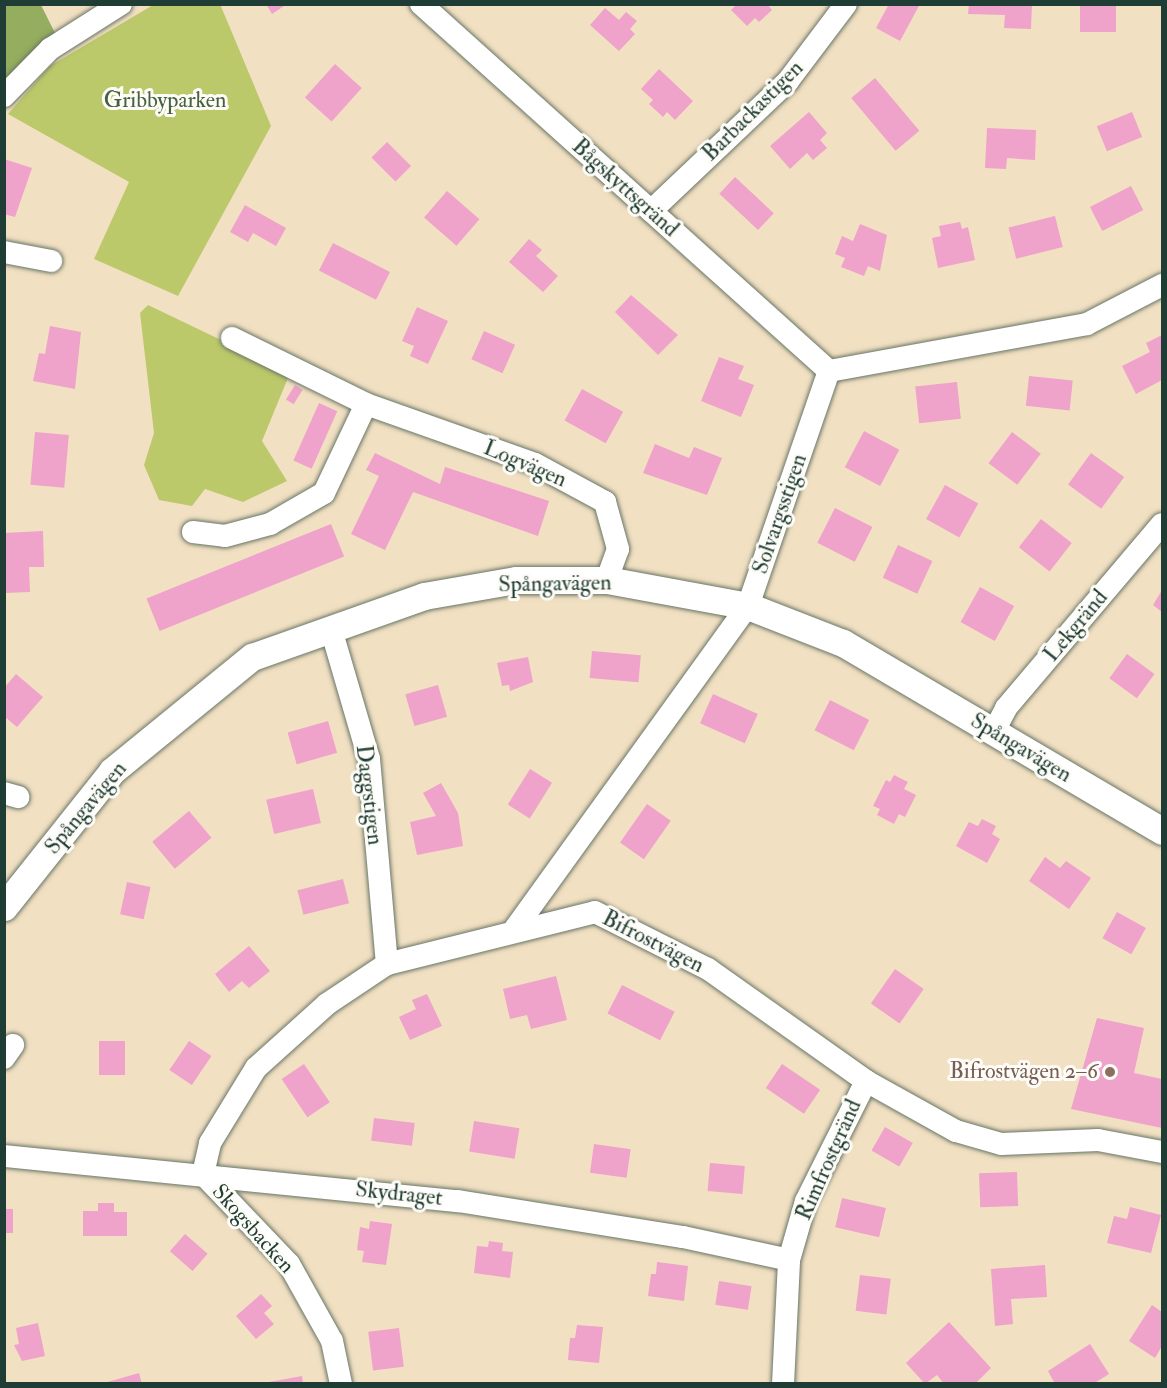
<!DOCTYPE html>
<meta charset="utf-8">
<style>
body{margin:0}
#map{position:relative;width:1167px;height:1388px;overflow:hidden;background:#f2e0c3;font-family:"IM FELL Double Pica",serif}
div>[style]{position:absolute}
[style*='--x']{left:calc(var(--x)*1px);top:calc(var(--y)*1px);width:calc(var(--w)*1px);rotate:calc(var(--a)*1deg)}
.green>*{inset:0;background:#bcc96a}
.forest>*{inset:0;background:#95ad5e}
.building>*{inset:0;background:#efa2ca;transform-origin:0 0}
.roads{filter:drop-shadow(0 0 2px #697666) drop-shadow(0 0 2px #697666)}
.minor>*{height:22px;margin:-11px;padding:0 11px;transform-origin:11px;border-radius:11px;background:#fff}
.tertiary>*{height:27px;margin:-13.5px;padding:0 13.5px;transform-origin:13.5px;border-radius:13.5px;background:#fff}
.dots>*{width:16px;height:16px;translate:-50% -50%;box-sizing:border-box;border:3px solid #fdfcf7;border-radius:50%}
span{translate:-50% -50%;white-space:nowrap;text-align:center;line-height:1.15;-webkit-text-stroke:6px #fdfcf7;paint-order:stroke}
.park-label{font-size:22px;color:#466042}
.street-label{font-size:22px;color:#1f3d34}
.education-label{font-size:22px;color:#785e54}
.right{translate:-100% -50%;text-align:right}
.frame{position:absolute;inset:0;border:6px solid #1f3d34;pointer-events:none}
</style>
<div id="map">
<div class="green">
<div style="clip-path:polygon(220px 4px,271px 126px,178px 296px,94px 259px,129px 182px,8px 114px,50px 66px,153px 5px)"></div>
<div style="clip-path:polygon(148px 305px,290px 373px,262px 441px,287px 481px,243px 502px,205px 489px,192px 506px,159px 500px,144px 465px,154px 433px,140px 313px)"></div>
</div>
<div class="forest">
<div style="clip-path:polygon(5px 5px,41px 5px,55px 33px,5px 81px)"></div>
</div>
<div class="building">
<div style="clip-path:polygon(266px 4px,287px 4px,272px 14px)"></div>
<div style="clip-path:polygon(737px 4px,767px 4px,772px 10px,759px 22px,755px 18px,747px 26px,731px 10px)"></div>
<div style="clip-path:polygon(889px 4px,920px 4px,900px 41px,876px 28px)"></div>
<div style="clip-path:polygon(969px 4px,1032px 4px,1031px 29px,1004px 28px,1005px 15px,968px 14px)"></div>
<div style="left:1080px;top:4px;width:36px;height:28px"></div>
<div style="clip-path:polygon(605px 8px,619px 20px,626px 12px,637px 21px,630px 29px,635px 34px,619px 51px,590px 25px)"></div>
<div style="left:335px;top:64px;width:36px;height:45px;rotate:42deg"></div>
<div style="clip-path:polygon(659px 69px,693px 101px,675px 120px,667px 112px,663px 117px,649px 104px,653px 100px,641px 89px)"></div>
<div style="left:875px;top:78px;width:69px;height:31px;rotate:50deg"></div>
<div style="clip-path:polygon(809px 112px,827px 133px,820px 140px,827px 148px,813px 160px,807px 153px,790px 169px,770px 146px)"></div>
<div style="left:1132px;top:112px;width:27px;height:38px;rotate:68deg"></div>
<div style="clip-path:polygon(987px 128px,1036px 130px,1035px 160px,1007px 158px,1006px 169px,985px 168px)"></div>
<div style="left:387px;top:142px;width:34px;height:22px;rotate:45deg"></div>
<div style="clip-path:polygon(4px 159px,32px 168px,15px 217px,4px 214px)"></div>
<div style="left:735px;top:177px;width:53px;height:23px;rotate:43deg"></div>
<div style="left:1131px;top:186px;width:27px;height:46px;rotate:63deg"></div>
<div style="left:447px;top:191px;width:43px;height:35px;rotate:41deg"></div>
<div style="clip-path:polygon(245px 205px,286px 228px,276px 246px,253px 233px,248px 242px,230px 232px)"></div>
<div style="left:1055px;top:216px;width:32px;height:48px;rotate:76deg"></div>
<div style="clip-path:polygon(960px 222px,962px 229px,968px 227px,975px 260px,938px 268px,932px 238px,941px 236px,939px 226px)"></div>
<div style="clip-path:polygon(860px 224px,887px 235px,880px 271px,868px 266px,864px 276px,841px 267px,845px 258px,835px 254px,842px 236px,853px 241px)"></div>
<div style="clip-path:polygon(529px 239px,542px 250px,536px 256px,558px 276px,543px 292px,509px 262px)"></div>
<div style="left:333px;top:243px;width:64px;height:31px;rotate:27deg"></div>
<div style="clip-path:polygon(631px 295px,678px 335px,658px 355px,615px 312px)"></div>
<div style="clip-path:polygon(417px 307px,448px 321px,428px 364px,410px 356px,414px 346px,402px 341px)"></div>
<div style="clip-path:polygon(50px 326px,81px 332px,75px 389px,33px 381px,39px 353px,45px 354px)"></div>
<div style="left:484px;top:331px;width:34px;height:31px;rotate:24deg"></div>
<div style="clip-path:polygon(1162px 335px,1162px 380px,1136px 394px,1122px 366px,1150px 352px,1146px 343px)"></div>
<div style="clip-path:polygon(719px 357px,744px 366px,738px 379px,754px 385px,741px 417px,701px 401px)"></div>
<div style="left:1029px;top:376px;width:44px;height:30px;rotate:6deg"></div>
<div style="left:957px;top:382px;width:37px;height:42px;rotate:84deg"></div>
<div style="left:295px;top:385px;width:9px;height:17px;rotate:32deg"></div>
<div style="left:582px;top:389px;width:47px;height:36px;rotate:29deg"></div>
<div style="left:319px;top:403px;width:20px;height:63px;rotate:24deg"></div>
<div style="left:864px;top:431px;width:40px;height:41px;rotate:28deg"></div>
<div style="left:35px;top:432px;width:34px;height:53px;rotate:5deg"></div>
<div style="left:1012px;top:432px;width:36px;height:39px;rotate:37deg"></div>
<div style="clip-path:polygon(655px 444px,689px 458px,694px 447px,722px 458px,707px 495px,643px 473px)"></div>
<div style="clip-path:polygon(375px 453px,440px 484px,445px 467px,549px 501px,538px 536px,413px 492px,385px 550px,351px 534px,379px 476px,366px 470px)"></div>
<div style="left:1091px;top:453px;width:41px;height:39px;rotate:36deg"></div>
<div style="left:945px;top:485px;width:38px;height:39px;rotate:29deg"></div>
<div style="left:835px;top:508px;width:42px;height:39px;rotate:27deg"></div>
<div style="left:1041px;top:519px;width:39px;height:36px;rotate:38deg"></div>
<div style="left:331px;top:524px;width:35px;height:199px;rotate:68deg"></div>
<div style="clip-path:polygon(43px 531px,44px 567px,29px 567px,30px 592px,4px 593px,4px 533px)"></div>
<div style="left:898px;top:545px;width:38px;height:36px;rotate:25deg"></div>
<div style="left:980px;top:587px;width:39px;height:40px;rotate:29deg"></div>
<div style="clip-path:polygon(1162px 590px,1162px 612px,1153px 605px)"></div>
<div style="left:592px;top:651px;width:49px;height:27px;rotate:5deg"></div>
<div style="left:1127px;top:654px;width:34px;height:30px;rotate:36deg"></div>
<div style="clip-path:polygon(528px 657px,533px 682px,510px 691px,509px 685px,502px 686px,497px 663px)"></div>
<div style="clip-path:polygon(16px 674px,43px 697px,17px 727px,4px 716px,4px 688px)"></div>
<div style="left:438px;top:685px;width:33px;height:34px;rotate:74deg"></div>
<div style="left:713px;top:694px;width:49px;height:32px;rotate:24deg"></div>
<div style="left:830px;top:700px;width:44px;height:34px;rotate:27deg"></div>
<div style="left:328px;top:721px;width:33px;height:42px;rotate:74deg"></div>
<div style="left:530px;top:769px;width:26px;height:42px;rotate:32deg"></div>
<div style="clip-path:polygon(894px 775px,908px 782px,904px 789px,916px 795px,905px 817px,899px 814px,894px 824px,877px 815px,880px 809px,873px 806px,886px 780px,890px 782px)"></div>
<div style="clip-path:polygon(441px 783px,458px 813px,463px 846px,417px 855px,410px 822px,436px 816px,423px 793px)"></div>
<div style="left:313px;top:789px;width:35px;height:48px;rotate:77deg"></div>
<div style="left:647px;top:804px;width:29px;height:47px;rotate:35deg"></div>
<div style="left:189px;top:811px;width:35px;height:48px;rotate:50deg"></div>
<div style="clip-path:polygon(982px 819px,996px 826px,992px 834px,1000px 839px,987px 863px,956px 846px,969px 822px,978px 826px)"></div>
<div style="clip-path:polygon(1045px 857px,1060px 868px,1066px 861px,1091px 878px,1069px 909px,1029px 881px)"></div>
<div style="left:343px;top:879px;width:25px;height:47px;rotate:76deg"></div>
<div style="left:127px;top:882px;width:24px;height:33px;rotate:12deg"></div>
<div style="left:1117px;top:912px;width:33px;height:30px;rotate:29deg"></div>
<div style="clip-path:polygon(249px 946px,270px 971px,249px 988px,242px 981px,229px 992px,215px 974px)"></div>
<div style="left:895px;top:969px;width:35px;height:42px;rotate:35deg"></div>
<div style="clip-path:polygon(556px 976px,567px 1020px,531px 1029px,527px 1015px,510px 1019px,503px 989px)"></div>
<div style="left:622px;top:985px;width:59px;height:32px;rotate:27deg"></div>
<div style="clip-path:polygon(427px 994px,442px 1026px,410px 1040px,399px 1017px,416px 1009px,412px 1000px)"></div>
<div style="clip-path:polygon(1097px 1018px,1144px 1028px,1134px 1073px,1162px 1079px,1162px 1128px,1071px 1109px)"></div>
<div style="left:99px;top:1041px;width:26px;height:34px"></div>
<div style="left:189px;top:1041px;width:27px;height:35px;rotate:34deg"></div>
<div style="left:304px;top:1064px;width:46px;height:27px;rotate:56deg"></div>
<div style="left:782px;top:1064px;width:46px;height:29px;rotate:34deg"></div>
<div style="left:374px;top:1118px;width:41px;height:23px;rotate:7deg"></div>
<div style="left:474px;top:1121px;width:46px;height:31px;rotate:9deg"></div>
<div style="left:885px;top:1127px;width:32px;height:27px;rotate:30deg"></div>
<div style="left:594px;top:1144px;width:37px;height:29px;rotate:8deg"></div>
<div style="left:710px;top:1163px;width:35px;height:28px;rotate:5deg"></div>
<div style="left:1017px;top:1172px;width:34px;height:38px;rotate:88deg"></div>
<div style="left:842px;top:1198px;width:45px;height:30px;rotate:13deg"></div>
<div style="clip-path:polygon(98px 1203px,114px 1203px,114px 1212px,127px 1212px,127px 1236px,83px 1236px,83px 1211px,98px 1211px)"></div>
<div style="clip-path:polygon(1130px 1207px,1161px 1215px,1151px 1253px,1107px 1243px,1114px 1216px,1127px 1219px)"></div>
<div style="left:4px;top:1209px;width:9px;height:24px"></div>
<div style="clip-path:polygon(370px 1221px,392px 1224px,386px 1265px,362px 1262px,364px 1251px,357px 1250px,360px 1227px,369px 1229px)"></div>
<div style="left:185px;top:1234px;width:30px;height:23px;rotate:41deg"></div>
<div style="clip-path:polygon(489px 1241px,503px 1243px,502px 1251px,513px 1252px,510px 1278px,474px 1273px,477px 1246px,488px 1247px)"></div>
<div style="clip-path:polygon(657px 1262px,688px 1266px,684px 1301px,648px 1296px,651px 1274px,656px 1274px)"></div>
<div style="clip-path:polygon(1045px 1265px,1047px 1297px,1011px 1299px,1013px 1324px,995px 1326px,991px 1269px)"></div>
<div style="left:860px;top:1275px;width:31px;height:36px;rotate:7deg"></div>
<div style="left:719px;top:1281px;width:33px;height:24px;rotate:9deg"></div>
<div style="clip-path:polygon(261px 1294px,272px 1306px,264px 1313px,274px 1324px,256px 1339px,236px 1316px)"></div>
<div style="clip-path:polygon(1152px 1305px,1162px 1312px,1162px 1346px,1155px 1358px,1129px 1341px)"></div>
<div style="clip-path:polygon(949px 1322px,991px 1368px,975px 1384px,944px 1384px,937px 1375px,925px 1384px,906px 1363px)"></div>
<div style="clip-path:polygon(38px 1323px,45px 1356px,22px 1361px,14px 1345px,19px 1344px,16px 1328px)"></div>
<div style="clip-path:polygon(577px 1325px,603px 1327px,599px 1363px,568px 1360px,570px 1338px,575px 1338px)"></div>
<div style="left:399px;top:1328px;width:39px;height:31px;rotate:83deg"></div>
<div style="clip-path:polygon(1090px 1344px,1109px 1374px,1093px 1384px,1055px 1384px,1048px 1371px)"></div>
<div style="clip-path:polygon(139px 1373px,142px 1384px,104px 1384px,104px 1383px)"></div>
<div style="clip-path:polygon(302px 1376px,303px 1384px,269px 1384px,269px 1382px)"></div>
</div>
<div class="roads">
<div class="minor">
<div style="--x:421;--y:4;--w:549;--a:41.97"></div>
<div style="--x:4;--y:96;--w:66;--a:-45.6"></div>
<div style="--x:50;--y:49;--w:84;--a:-32.4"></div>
<div style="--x:651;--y:211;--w:189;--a:-43.5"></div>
<div style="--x:788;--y:81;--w:96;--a:-53"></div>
<div style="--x:4;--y:252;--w:48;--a:10.8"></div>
<div style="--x:232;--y:338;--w:149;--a:26.2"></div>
<div style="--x:829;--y:371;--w:262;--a:-10.3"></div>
<div style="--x:1087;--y:324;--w:85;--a:-27.5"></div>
<div style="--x:193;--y:532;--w:32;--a:7"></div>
<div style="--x:225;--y:536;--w:47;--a:-14.9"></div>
<div style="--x:270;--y:524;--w:62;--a:-29.9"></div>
<div style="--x:324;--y:493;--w:98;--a:-64.7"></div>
<div style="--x:366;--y:404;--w:179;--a:19.5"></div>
<div style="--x:535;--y:464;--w:80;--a:28.5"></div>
<div style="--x:605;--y:502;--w:49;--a:74.5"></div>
<div style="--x:618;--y:549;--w:33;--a:110"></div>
<div style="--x:331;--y:629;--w:135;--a:73.7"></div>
<div style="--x:369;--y:759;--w:206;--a:85"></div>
<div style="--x:994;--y:731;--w:26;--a:-62"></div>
<div style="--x:1006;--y:708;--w:241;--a:-49.7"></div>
<div style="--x:4;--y:793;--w:15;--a:16"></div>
<div style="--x:514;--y:930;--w:400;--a:-54.2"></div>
<div style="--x:748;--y:606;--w:249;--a:-71"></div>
<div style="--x:4;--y:1058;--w:16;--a:-55"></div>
<div style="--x:4;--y:1156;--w:456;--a:5.7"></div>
<div style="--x:458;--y:1201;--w:228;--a:9.1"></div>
<div style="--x:683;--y:1237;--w:108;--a:12.2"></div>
<div style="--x:341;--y:1384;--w:44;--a:-101.8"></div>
<div style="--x:332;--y:1341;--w:88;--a:-119.2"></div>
<div style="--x:289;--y:1264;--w:124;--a:-133.7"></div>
<div style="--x:203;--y:1174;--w:32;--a:-77"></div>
<div style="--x:210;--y:1143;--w:88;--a:-58.5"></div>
<div style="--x:256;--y:1068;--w:96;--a:-42"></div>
<div style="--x:327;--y:1004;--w:72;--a:-33.7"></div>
<div style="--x:387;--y:964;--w:214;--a:-14"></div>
<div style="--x:595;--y:912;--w:127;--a:26.8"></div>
<div style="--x:708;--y:969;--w:194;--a:35.3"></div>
<div style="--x:866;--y:1081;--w:103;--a:29.1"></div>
<div style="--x:956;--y:1131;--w:47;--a:16.1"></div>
<div style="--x:1001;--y:1144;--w:97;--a:-2.4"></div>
<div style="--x:1098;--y:1140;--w:65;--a:10.6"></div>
<div style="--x:783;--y:1384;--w:124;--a:-87.2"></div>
<div style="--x:789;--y:1260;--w:61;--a:-73.9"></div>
<div style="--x:806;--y:1201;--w:134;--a:-63.4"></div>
</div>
<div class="tertiary">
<div style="--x:4;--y:907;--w:174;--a:-51.5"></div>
<div style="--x:112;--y:771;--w:181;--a:-39.2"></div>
<div style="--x:252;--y:657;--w:182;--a:-19.5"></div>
<div style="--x:424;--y:596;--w:93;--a:-9.9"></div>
<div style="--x:516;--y:580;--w:91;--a:0"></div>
<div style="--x:607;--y:580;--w:143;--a:10.4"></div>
<div style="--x:748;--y:606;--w:102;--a:21.3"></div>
<div style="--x:843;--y:643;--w:370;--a:30.5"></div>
</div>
</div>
<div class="dots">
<div style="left:1110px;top:1072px;background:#8d6e63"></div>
</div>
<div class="park-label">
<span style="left:165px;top:101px">Gribbyparken</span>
</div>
<div class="street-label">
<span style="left:753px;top:111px;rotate:-45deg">Barbackastigen</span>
<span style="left:625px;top:188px;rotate:42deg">Bågskyttsgränd</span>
<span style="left:525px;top:464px;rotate:23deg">Logvägen</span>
<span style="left:780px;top:514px;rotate:-71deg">Solvargsstigen</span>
<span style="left:555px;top:584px;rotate:-1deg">Spångavägen</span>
<span style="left:1076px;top:626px;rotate:-50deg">Lekgränd</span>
<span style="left:1021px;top:748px;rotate:31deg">Spångavägen</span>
<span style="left:369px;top:795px;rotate:83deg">Daggstigen</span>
<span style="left:86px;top:808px;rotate:-50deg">Spångavägen</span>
<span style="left:653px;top:942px;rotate:27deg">Bifrostvägen</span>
<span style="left:829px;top:1160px;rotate:-66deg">Rimfrostgränd</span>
<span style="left:399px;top:1194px;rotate:6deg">Skydraget</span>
<span style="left:253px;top:1229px;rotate:48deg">Skogsbacken</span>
</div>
<div class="education-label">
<span class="right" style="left:1098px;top:1072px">Bifrostvägen 2–6</span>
</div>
<div class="frame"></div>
</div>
